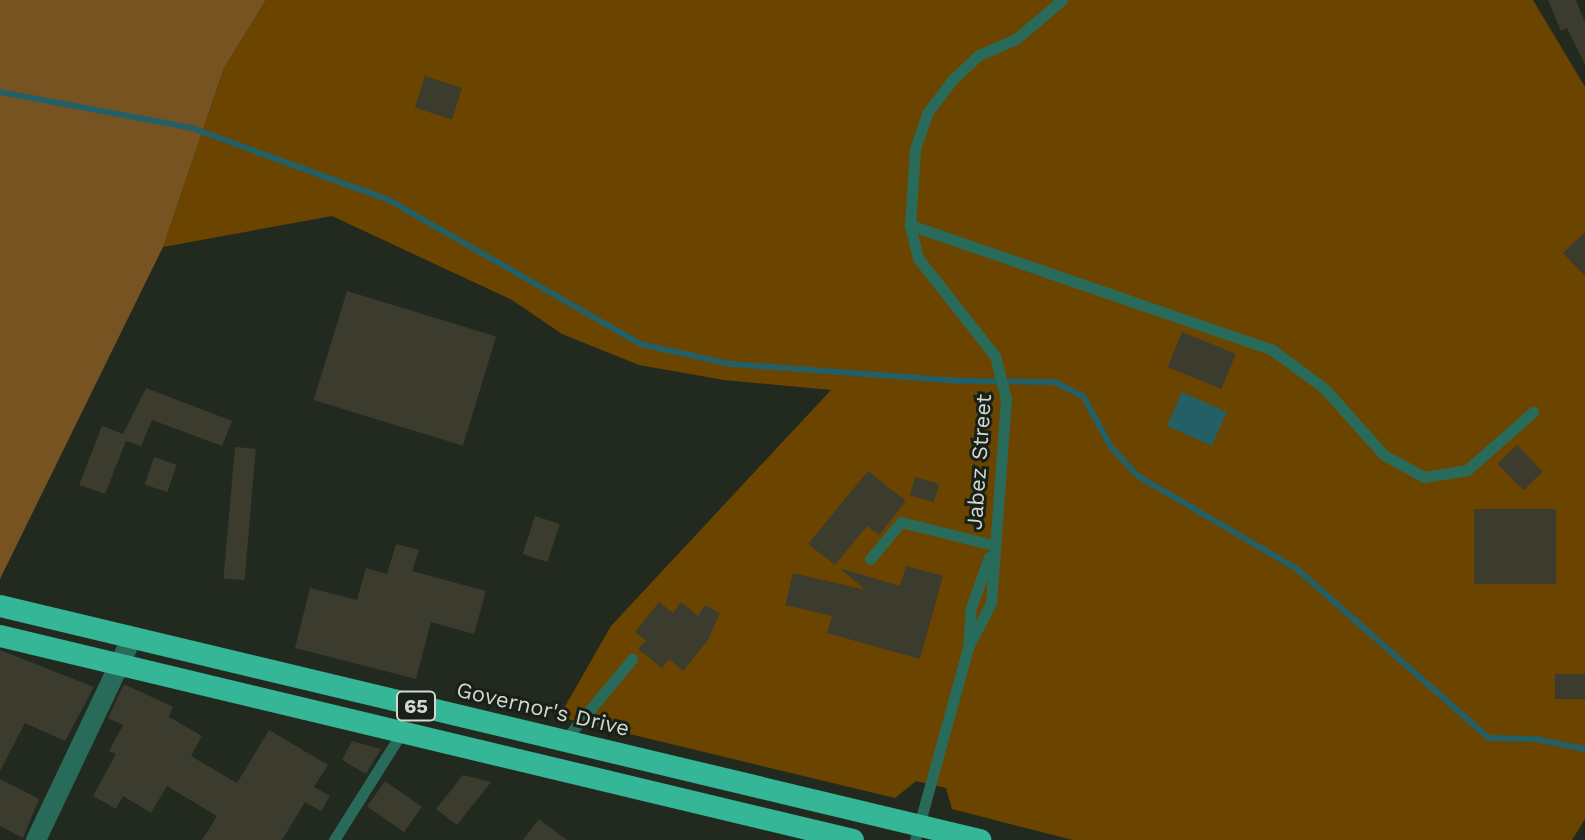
<!DOCTYPE html>
<style>
body{margin:0}
#map{position:relative;width:1585px;height:840px;overflow:hidden;background:#222a20;font-family:"Work Sans",sans-serif}
div>[style]{position:absolute}
[style*='--x']{left:calc(var(--x)*1px);top:calc(var(--y)*1px);width:calc(var(--w)*1px);rotate:calc(var(--a)*1deg)}
.green>*{inset:0;background:#6b4500}
.forest>*{inset:0;background:#765320}
.water>*{inset:0;background:#245f66;transform-origin:0 0}
.stream>*{height:6px;margin:-3px;padding:0 3px;transform-origin:3px;border-radius:3px;background:#245f66}
.building>*{inset:0;background:#3b3b2e;transform-origin:0 0}
.service>*{height:11px;margin:-5.5px;padding:0 5.5px;transform-origin:5.5px;border-radius:5.5px;background:#296b5a}
.minor>*{height:20px;margin:-10px;padding:0 10px;transform-origin:10px;border-radius:10px;background:#296b5a}
.trunk>*{height:22px;margin:-11px;padding:0 11px;transform-origin:11px;border-radius:11px;background:#34b697}
span{translate:-50% -50%;white-space:nowrap;text-align:center;line-height:1.15;-webkit-text-stroke:6px #192017;paint-order:stroke}
.shield-label span{padding:2px 6px;background:#192017;border:2px solid;border-radius:6px;-webkit-text-stroke-width:0}
.shield-label{font-size:20px;color:#d3d9d2;font-weight:700}
.street-label{font-size:22px;color:#d3d9d2}
</style>
<div id="map">
<div class="green">
<div style="clip-path:polygon(266px 0,1533px 0,1585px 87px,1585px 819px,1572px 840px,1073px 840px,952px 809px,946px 788px,916px 781px,895px 798px,559px 717px,611px 626px,831px 390px,724px 380px,639px 365px,562px 334px,512px 300px,332px 216px,163px 247px,224px 68px)"></div>
</div>
<div class="forest">
<div style="clip-path:polygon(0 0,266px 0,224px 68px,163px 247px,0 579px)"></div>
</div>
<div class="water">
<div style="left:1182px;top:392px;width:49px;height:37px;rotate:24deg"></div>
</div>
<div class="stream">
<div style="--x:0;--y:92;--w:195;--a:10.6"></div>
<div style="--x:192;--y:128;--w:210;--a:20.1"></div>
<div style="--x:389;--y:200;--w:289;--a:29.8"></div>
<div style="--x:640;--y:344;--w:92;--a:12.5"></div>
<div style="--x:730;--y:364;--w:234;--a:4.2"></div>
<div style="--x:963;--y:381;--w:92;--a:0.6"></div>
<div style="--x:1055;--y:382;--w:31;--a:27"></div>
<div style="--x:1083;--y:396;--w:58;--a:61.2"></div>
<div style="--x:1111;--y:447;--w:40;--a:47"></div>
<div style="--x:1138;--y:476;--w:184;--a:30.3"></div>
<div style="--x:1297;--y:569;--w:256;--a:41.4"></div>
<div style="--x:1489;--y:738;--w:47;--a:1.2"></div>
<div style="--x:1536;--y:739;--w:50;--a:11.5"></div>
</div>
<div class="building">
<div style="clip-path:polygon(1548px 0,1576px 0,1585px 23px,1585px 65px,1567px 28px,1561px 31px)"></div>
<div style="left:425px;top:76px;width:39px;height:33px;rotate:18deg"></div>
<div style="clip-path:polygon(1585px 232px,1585px 276px,1563px 253px)"></div>
<div style="left:347px;top:291px;width:156px;height:114px;rotate:17deg"></div>
<div style="left:1182px;top:332px;width:58px;height:38px;rotate:22deg"></div>
<div style="clip-path:polygon(146px 388px,232px 421px,222px 446px,152px 420px,141px 446px,126px 441px,105px 494px,79px 485px,102px 426px,123px 434px)"></div>
<div style="left:1517px;top:445px;width:37px;height:27px;rotate:46deg"></div>
<div style="left:235px;top:447px;width:21px;height:132px;rotate:5deg"></div>
<div style="left:154px;top:457px;width:24px;height:29px;rotate:19deg"></div>
<div style="clip-path:polygon(868px 471px,906px 501px,879px 535px,867px 526px,835px 565px,808px 544px)"></div>
<div style="left:915px;top:477px;width:25px;height:19px;rotate:16deg"></div>
<div style="left:1474px;top:509px;width:82px;height:75px"></div>
<div style="left:535px;top:516px;width:26px;height:40px;rotate:18deg"></div>
<div style="clip-path:polygon(396px 544px,419px 550px,412px 571px,486px 591px,474px 634px,431px 622px,416px 679px,295px 648px,310px 588px,357px 600px,366px 568px,387px 574px)"></div>
<div style="clip-path:polygon(906px 566px,943px 576px,920px 659px,827px 633px,832px 616px,785px 605px,793px 573px,866px 590px,839px 568px,900px 586px)"></div>
<div style="clip-path:polygon(659px 602px,673px 613px,681px 602px,698px 616px,705px 605px,720px 613px,708px 640px,683px 671px,669px 659px,662px 668px,638px 649px,646px 641px,635px 632px)"></div>
<div style="clip-path:polygon(0 650px,94px 687px,65px 741px,25px 723px,0 771px)"></div>
<div style="left:1585px;top:674px;width:25px;height:30px;rotate:90deg"></div>
<div style="clip-path:polygon(124px 684px,173px 707px,169px 717px,202px 736px,191px 756px,237px 783px,269px 730px,328px 765px,314px 787px,330px 796px,321px 811px,305px 802px,282px 840px,202px 840px,217px 816px,167px 786px,151px 813px,123px 796px,116px 809px,93px 796px,116px 754px,109px 751px,123px 725px,108px 718px)"></div>
<div style="clip-path:polygon(352px 741px,381px 749px,366px 774px,342px 760px)"></div>
<div style="clip-path:polygon(463px 775px,491px 782px,457px 825px,436px 809px)"></div>
<div style="clip-path:polygon(0 779px,39px 799px,23px 838px,0 826px)"></div>
<div style="left:385px;top:781px;width:45px;height:31px;rotate:35deg"></div>
<div style="clip-path:polygon(539px 819px,567px 840px,523px 840px)"></div>
</div>
<div class="service">
<div style="--x:910;--y:225;--w:382;--a:19"></div>
<div style="--x:1271;--y:349;--w:66;--a:36.3"></div>
<div style="--x:1324;--y:388;--w:90;--a:48.2"></div>
<div style="--x:1384;--y:455;--w:46;--a:28.8"></div>
<div style="--x:1424;--y:477;--w:44;--a:-9.2"></div>
<div style="--x:1467;--y:470;--w:88;--a:-41.3"></div>
<div style="--x:870;--y:559;--w:48;--a:-50"></div>
<div style="--x:901;--y:522;--w:95;--a:14"></div>
<div style="--x:968;--y:647;--w:50;--a:-62.4"></div>
<div style="--x:991;--y:603;--w:205;--a:-85.8"></div>
<div style="--x:1006;--y:399;--w:44;--a:-104.3"></div>
<div style="--x:995;--y:356;--w:125;--a:-128.2"></div>
<div style="--x:918;--y:258;--w:34;--a:-104"></div>
<div style="--x:910;--y:225;--w:76;--a:-86.2"></div>
<div style="--x:915;--y:149;--w:39;--a:-71"></div>
<div style="--x:928;--y:112;--w:39;--a:-53"></div>
<div style="--x:951;--y:81;--w:38;--a:-43"></div>
<div style="--x:979;--y:55;--w:40;--a:-23.4"></div>
<div style="--x:1016;--y:39;--w:60;--a:-40.3"></div>
<div style="--x:564;--y:741;--w:107;--a:-50.3"></div>
<div style="--x:334;--y:840;--w:128;--a:-57.8"></div>
<div style="--x:915;--y:840;--w:200;--a:-74.6"></div>
<div style="--x:968;--y:647;--w:39;--a:-86"></div>
<div style="--x:971;--y:608;--w:54;--a:-70.6"></div>
</div>
<div class="minor">
<div style="--x:36;--y:840;--w:224;--a:-64.6"></div>
</div>
<div class="trunk">
<div style="--x:0;--y:606;--w:1008;--a:13.43"></div>
<div style="--x:0;--y:636;--w:877;--a:13.45"></div>
</div>
<div class="shield-label">
<span style="left:416px;top:706px">65</span>
</div>
<div class="street-label">
<span style="left:979px;top:462px;rotate:-86deg">Jabez Street</span>
<span style="left:543px;top:709px;rotate:13deg">Governor's Drive</span>
</div>
</div>
